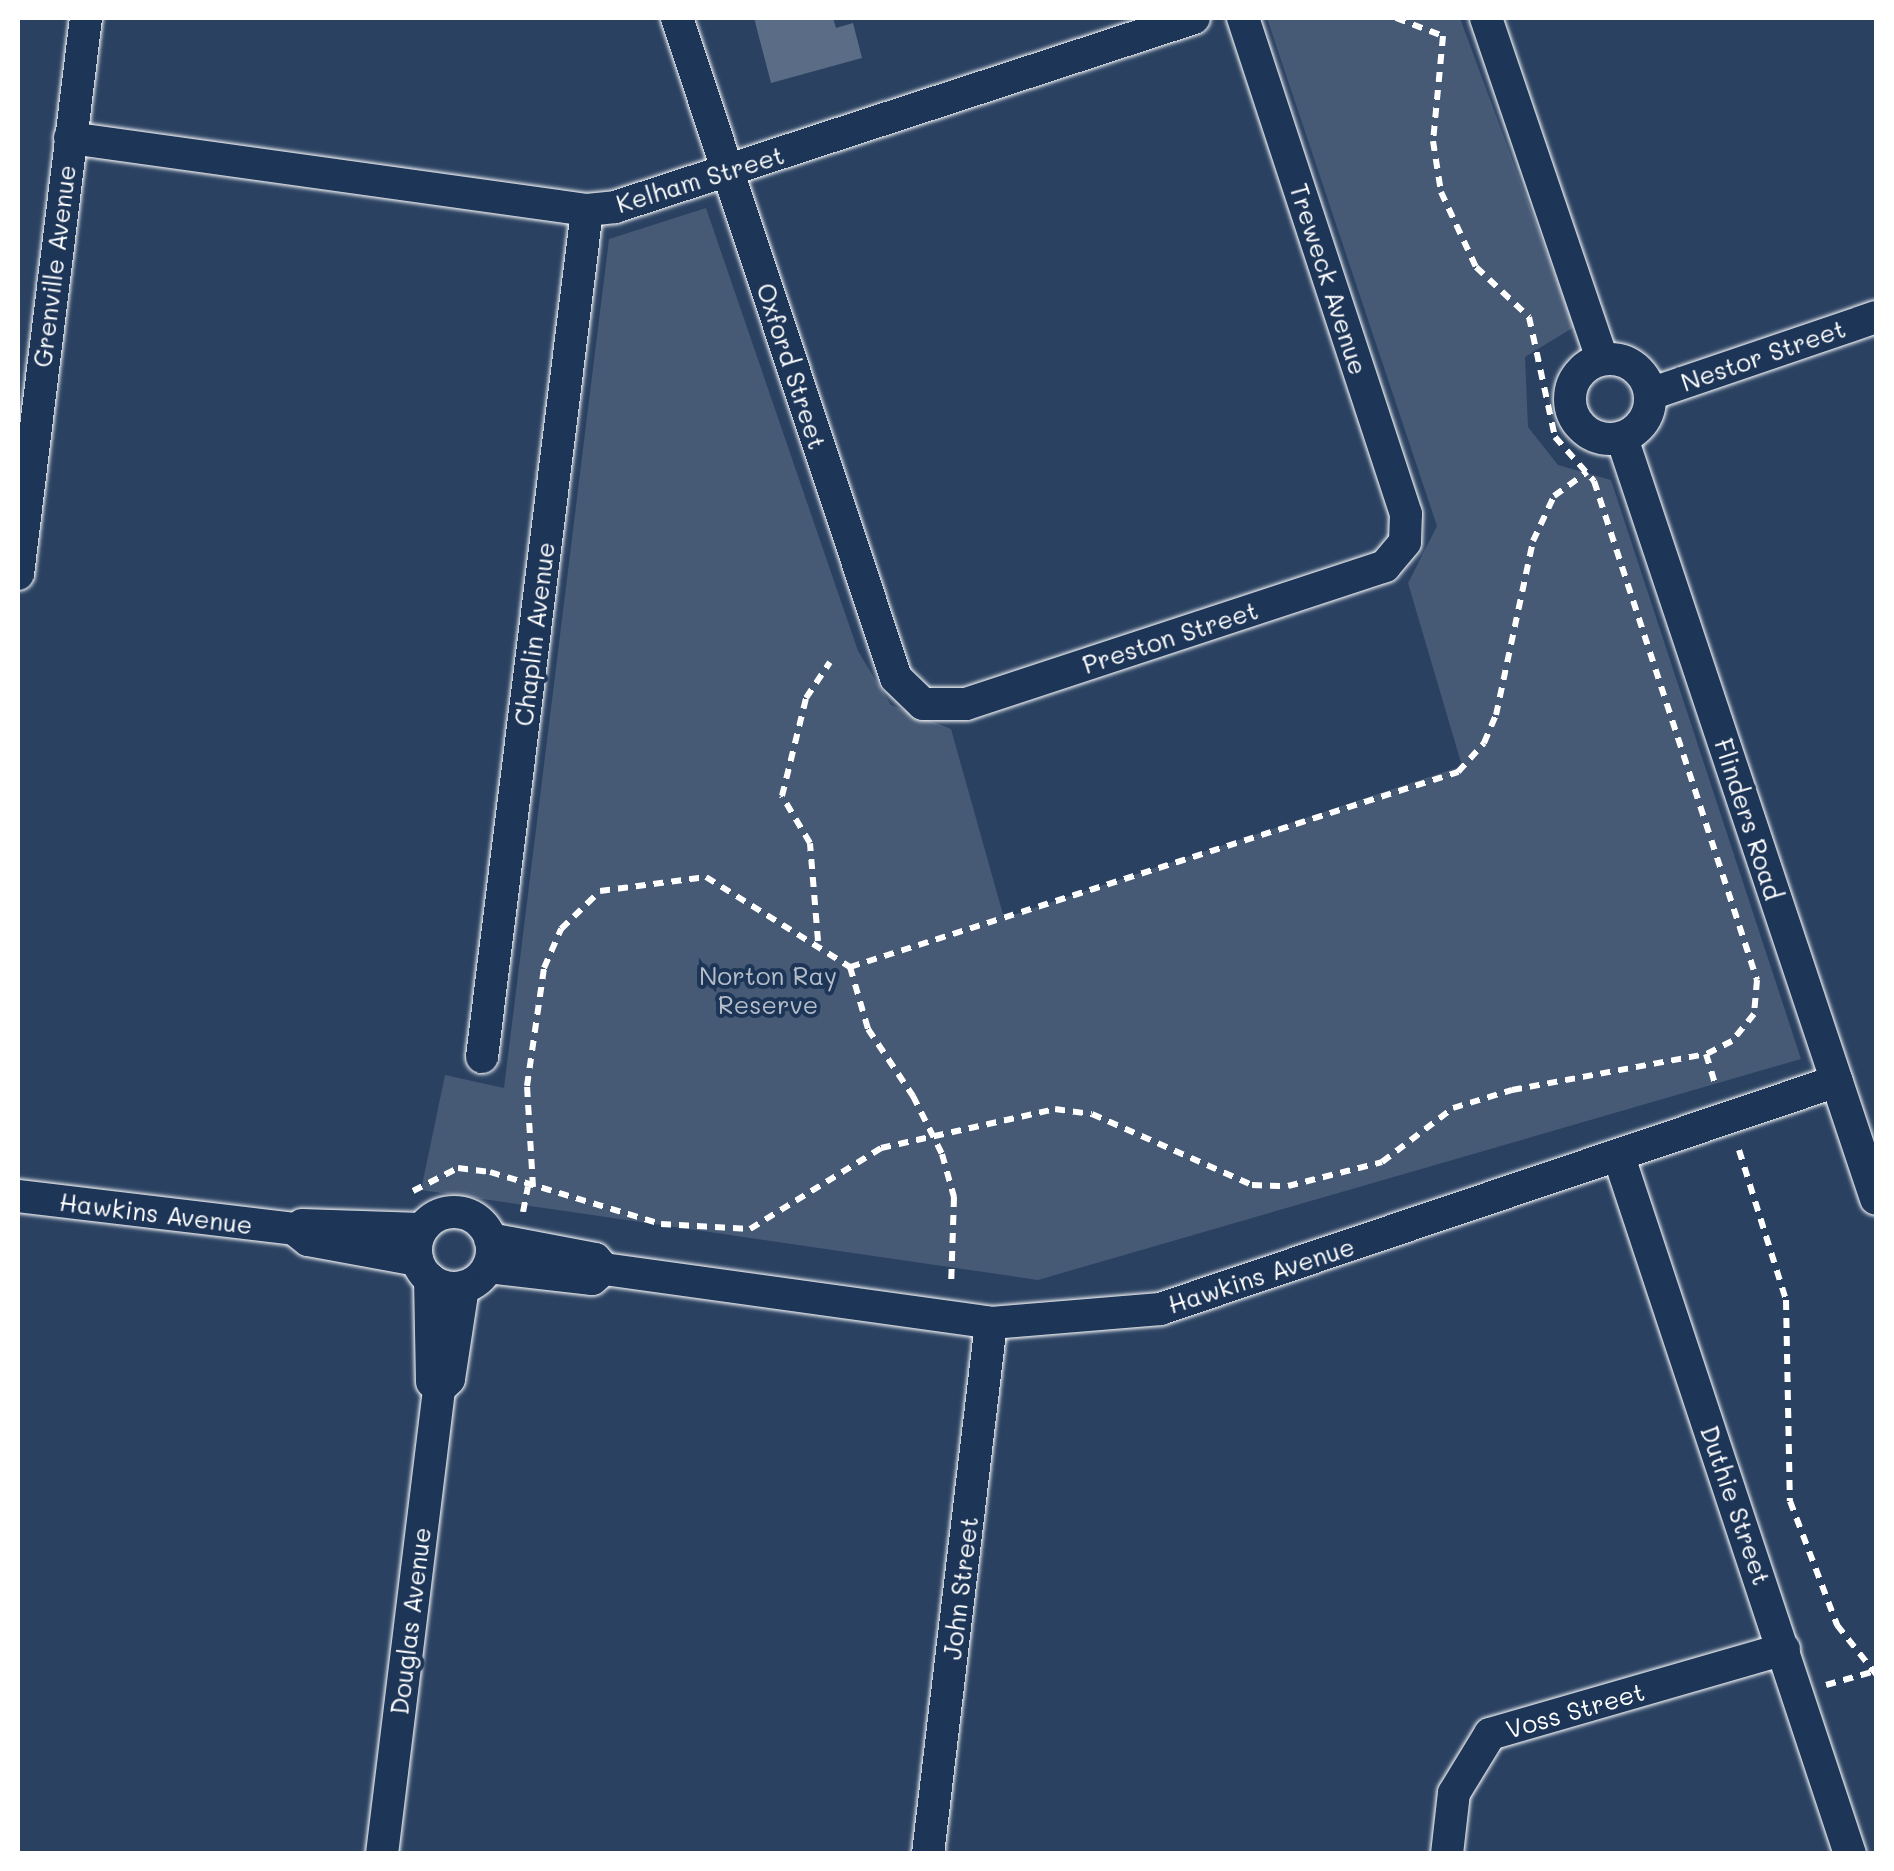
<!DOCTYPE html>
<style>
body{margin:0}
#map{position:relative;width:1894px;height:1871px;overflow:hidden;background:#2a4161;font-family:Mali,sans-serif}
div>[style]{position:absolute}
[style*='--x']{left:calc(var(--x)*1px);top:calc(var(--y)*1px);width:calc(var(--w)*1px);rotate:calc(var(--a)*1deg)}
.green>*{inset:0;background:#465975}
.building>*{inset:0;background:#5b6c86}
.path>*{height:6px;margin-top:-3px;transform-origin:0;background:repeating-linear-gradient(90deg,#fff 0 10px,transparent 0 18px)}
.roads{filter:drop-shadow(0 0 2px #fff) drop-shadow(0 0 2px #fff)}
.minor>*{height:32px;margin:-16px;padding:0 16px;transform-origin:16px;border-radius:16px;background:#1d3557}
.minor>.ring{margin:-16px;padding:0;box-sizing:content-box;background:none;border:32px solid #1d3557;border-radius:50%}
span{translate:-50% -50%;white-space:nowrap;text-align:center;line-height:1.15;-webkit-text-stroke:8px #1d3557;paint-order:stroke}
.street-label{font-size:25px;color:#fff}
.park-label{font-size:25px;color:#b5bdc8}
.frame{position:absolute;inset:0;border:20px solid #fff;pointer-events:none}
</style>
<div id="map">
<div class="green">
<div style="clip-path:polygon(1267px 18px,1460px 18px,1574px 327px,1525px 357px,1528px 427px,1558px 465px,1611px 480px,1801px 1059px,1038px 1280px,421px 1190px,445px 1075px,504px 1088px,609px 239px,706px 208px,858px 651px,891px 705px,951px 729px,1004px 918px,1462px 766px,1408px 583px,1437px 526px)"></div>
</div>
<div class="building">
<div style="clip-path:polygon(754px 18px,833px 18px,836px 28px,853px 23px,862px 58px,771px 83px)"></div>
</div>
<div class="path">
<div style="--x:1396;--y:18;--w:50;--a:21"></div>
<div style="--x:1443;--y:36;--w:105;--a:95.4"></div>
<div style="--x:1433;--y:141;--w:52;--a:81.1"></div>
<div style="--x:1441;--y:192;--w:83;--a:65"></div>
<div style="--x:1476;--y:267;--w:73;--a:43.3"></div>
<div style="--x:1529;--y:317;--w:123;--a:77.8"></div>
<div style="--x:1555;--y:437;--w:59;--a:48.4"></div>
<div style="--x:1594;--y:481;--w:525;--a:71.91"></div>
<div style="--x:1757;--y:980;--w:34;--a:95"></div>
<div style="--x:1754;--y:1014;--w:35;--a:129"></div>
<div style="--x:1732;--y:1041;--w:29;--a:153"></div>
<div style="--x:1706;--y:1054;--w:34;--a:73"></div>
<div style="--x:818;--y:941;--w:98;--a:-94.7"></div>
<div style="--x:810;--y:843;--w:55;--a:-120.8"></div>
<div style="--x:782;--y:796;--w:101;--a:-76.2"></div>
<div style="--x:806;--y:698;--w:43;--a:-56.3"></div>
<div style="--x:850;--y:967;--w:65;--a:73.8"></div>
<div style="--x:868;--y:1029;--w:81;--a:56.1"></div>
<div style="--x:913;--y:1096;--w:65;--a:63.4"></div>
<div style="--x:942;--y:1154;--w:45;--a:74.4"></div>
<div style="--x:954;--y:1197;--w:89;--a:91.9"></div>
<div style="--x:1739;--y:1150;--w:157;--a:72.6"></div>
<div style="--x:1786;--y:1300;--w:201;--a:88.9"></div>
<div style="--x:1790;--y:1501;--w:133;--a:69.2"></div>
<div style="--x:1837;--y:1625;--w:63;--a:51.5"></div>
<div style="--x:533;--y:1187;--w:101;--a:-93.4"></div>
<div style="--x:527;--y:1086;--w:119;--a:-81.8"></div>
<div style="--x:544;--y:968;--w:43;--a:-66.4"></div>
<div style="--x:561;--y:929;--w:54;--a:-44.3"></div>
<div style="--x:600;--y:891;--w:107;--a:-7.5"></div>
<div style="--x:706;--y:877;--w:170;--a:32"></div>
<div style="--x:850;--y:967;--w:639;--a:-17.78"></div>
<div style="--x:1458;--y:772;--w:39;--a:-48"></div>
<div style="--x:1484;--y:743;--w:30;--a:-67"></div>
<div style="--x:1496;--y:715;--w:178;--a:-78"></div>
<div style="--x:1533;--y:541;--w:50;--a:-65"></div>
<div style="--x:1554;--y:496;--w:41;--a:-36"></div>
<div style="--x:413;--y:1191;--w:51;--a:-27.1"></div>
<div style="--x:458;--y:1168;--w:32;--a:7"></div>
<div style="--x:490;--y:1172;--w:179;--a:16.9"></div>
<div style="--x:661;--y:1224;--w:89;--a:3.2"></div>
<div style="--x:750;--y:1229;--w:154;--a:-31.7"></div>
<div style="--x:881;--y:1148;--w:178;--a:-12.6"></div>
<div style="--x:1055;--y:1109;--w:37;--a:8"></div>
<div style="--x:1092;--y:1114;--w:175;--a:23.9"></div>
<div style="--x:1252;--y:1185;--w:36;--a:2"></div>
<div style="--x:1288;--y:1186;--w:97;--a:-14.3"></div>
<div style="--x:1382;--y:1162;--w:89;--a:-37.3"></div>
<div style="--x:1453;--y:1108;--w:62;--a:-17"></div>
<div style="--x:1512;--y:1090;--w:197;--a:-10.5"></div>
<div style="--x:523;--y:1212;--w:26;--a:-79"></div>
<div style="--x:1826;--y:1685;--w:51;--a:-15.9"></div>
</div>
<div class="roads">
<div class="minor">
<div style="--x:677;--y:18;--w:695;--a:71.64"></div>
<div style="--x:896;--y:678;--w:37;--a:44"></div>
<div style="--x:923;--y:704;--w:43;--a:0"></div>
<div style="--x:966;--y:704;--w:441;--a:-18.2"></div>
<div style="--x:1385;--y:566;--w:31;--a:-50"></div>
<div style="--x:1405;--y:542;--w:28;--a:-88"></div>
<div style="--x:1406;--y:514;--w:522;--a:-108.19"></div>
<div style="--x:1486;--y:18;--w:360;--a:71.2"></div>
<div style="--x:70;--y:138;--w:522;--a:7.93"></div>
<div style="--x:587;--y:210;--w:28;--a:-6"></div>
<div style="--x:615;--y:207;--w:609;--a:-18.08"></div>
<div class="ring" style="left:1570px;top:359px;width:48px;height:48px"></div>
<div style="--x:1650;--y:394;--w:239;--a:-18.8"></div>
<div style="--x:1622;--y:438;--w:802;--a:71.54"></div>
<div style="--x:18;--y:574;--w:560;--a:-83.03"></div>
<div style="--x:482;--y:1057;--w:853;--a:-82.93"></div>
<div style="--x:1619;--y:1157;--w:734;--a:71.66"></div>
<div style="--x:18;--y:1196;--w:278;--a:6.8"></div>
<div style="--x:294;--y:1229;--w:18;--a:38"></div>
<div style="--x:308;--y:1240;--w:111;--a:10.4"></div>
<div class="ring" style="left:416px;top:1212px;width:44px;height:44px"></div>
<div style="--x:302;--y:1225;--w:119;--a:1.9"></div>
<div style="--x:490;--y:1239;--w:107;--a:10.8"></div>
<div style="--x:595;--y:1259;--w:13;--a:48"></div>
<div style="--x:604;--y:1269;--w:391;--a:7.9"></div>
<div style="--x:991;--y:1323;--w:170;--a:-4.7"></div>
<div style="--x:1160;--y:1309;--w:714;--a:-18.61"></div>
<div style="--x:488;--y:1267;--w:105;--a:6.6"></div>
<div style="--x:592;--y:1279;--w:16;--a:-40"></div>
<div style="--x:430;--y:1279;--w:103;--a:88.9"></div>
<div style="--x:382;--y:1854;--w:468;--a:-83"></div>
<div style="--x:439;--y:1389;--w:14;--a:-45"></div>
<div style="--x:449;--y:1379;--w:93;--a:-81.3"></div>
<div style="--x:928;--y:1854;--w:535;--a:-83.23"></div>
<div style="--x:1447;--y:1854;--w:61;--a:-83.5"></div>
<div style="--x:1454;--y:1793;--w:69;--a:-58.6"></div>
<div style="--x:1490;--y:1734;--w:306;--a:-16.1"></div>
</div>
</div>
<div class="street-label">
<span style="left:700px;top:179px;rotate:-17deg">Kelham Street</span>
<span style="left:54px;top:266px;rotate:-83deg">Grenville Avenue</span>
<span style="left:1329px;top:279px;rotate:72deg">Treweck Avenue</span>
<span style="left:1763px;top:355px;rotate:-19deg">Nestor Street</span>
<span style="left:792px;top:366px;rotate:72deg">Oxford Street</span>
<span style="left:534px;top:634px;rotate:-83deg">Chaplin Avenue</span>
<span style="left:1170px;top:637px;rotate:-18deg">Preston Street</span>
<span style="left:1749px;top:819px;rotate:72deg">Flinders Road</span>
<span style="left:156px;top:1213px;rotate:7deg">Hawkins Avenue</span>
<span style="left:1261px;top:1275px;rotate:-18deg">Hawkins Avenue</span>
<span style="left:1736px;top:1505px;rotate:71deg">Duthie Street</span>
<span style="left:960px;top:1588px;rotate:-83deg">John Street</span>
<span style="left:410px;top:1621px;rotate:-83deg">Douglas Avenue</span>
<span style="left:1575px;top:1710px;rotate:-16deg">Voss Street</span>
</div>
<div class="park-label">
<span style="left:768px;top:990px">Norton Ray<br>Reserve</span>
</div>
<div class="frame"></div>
</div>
